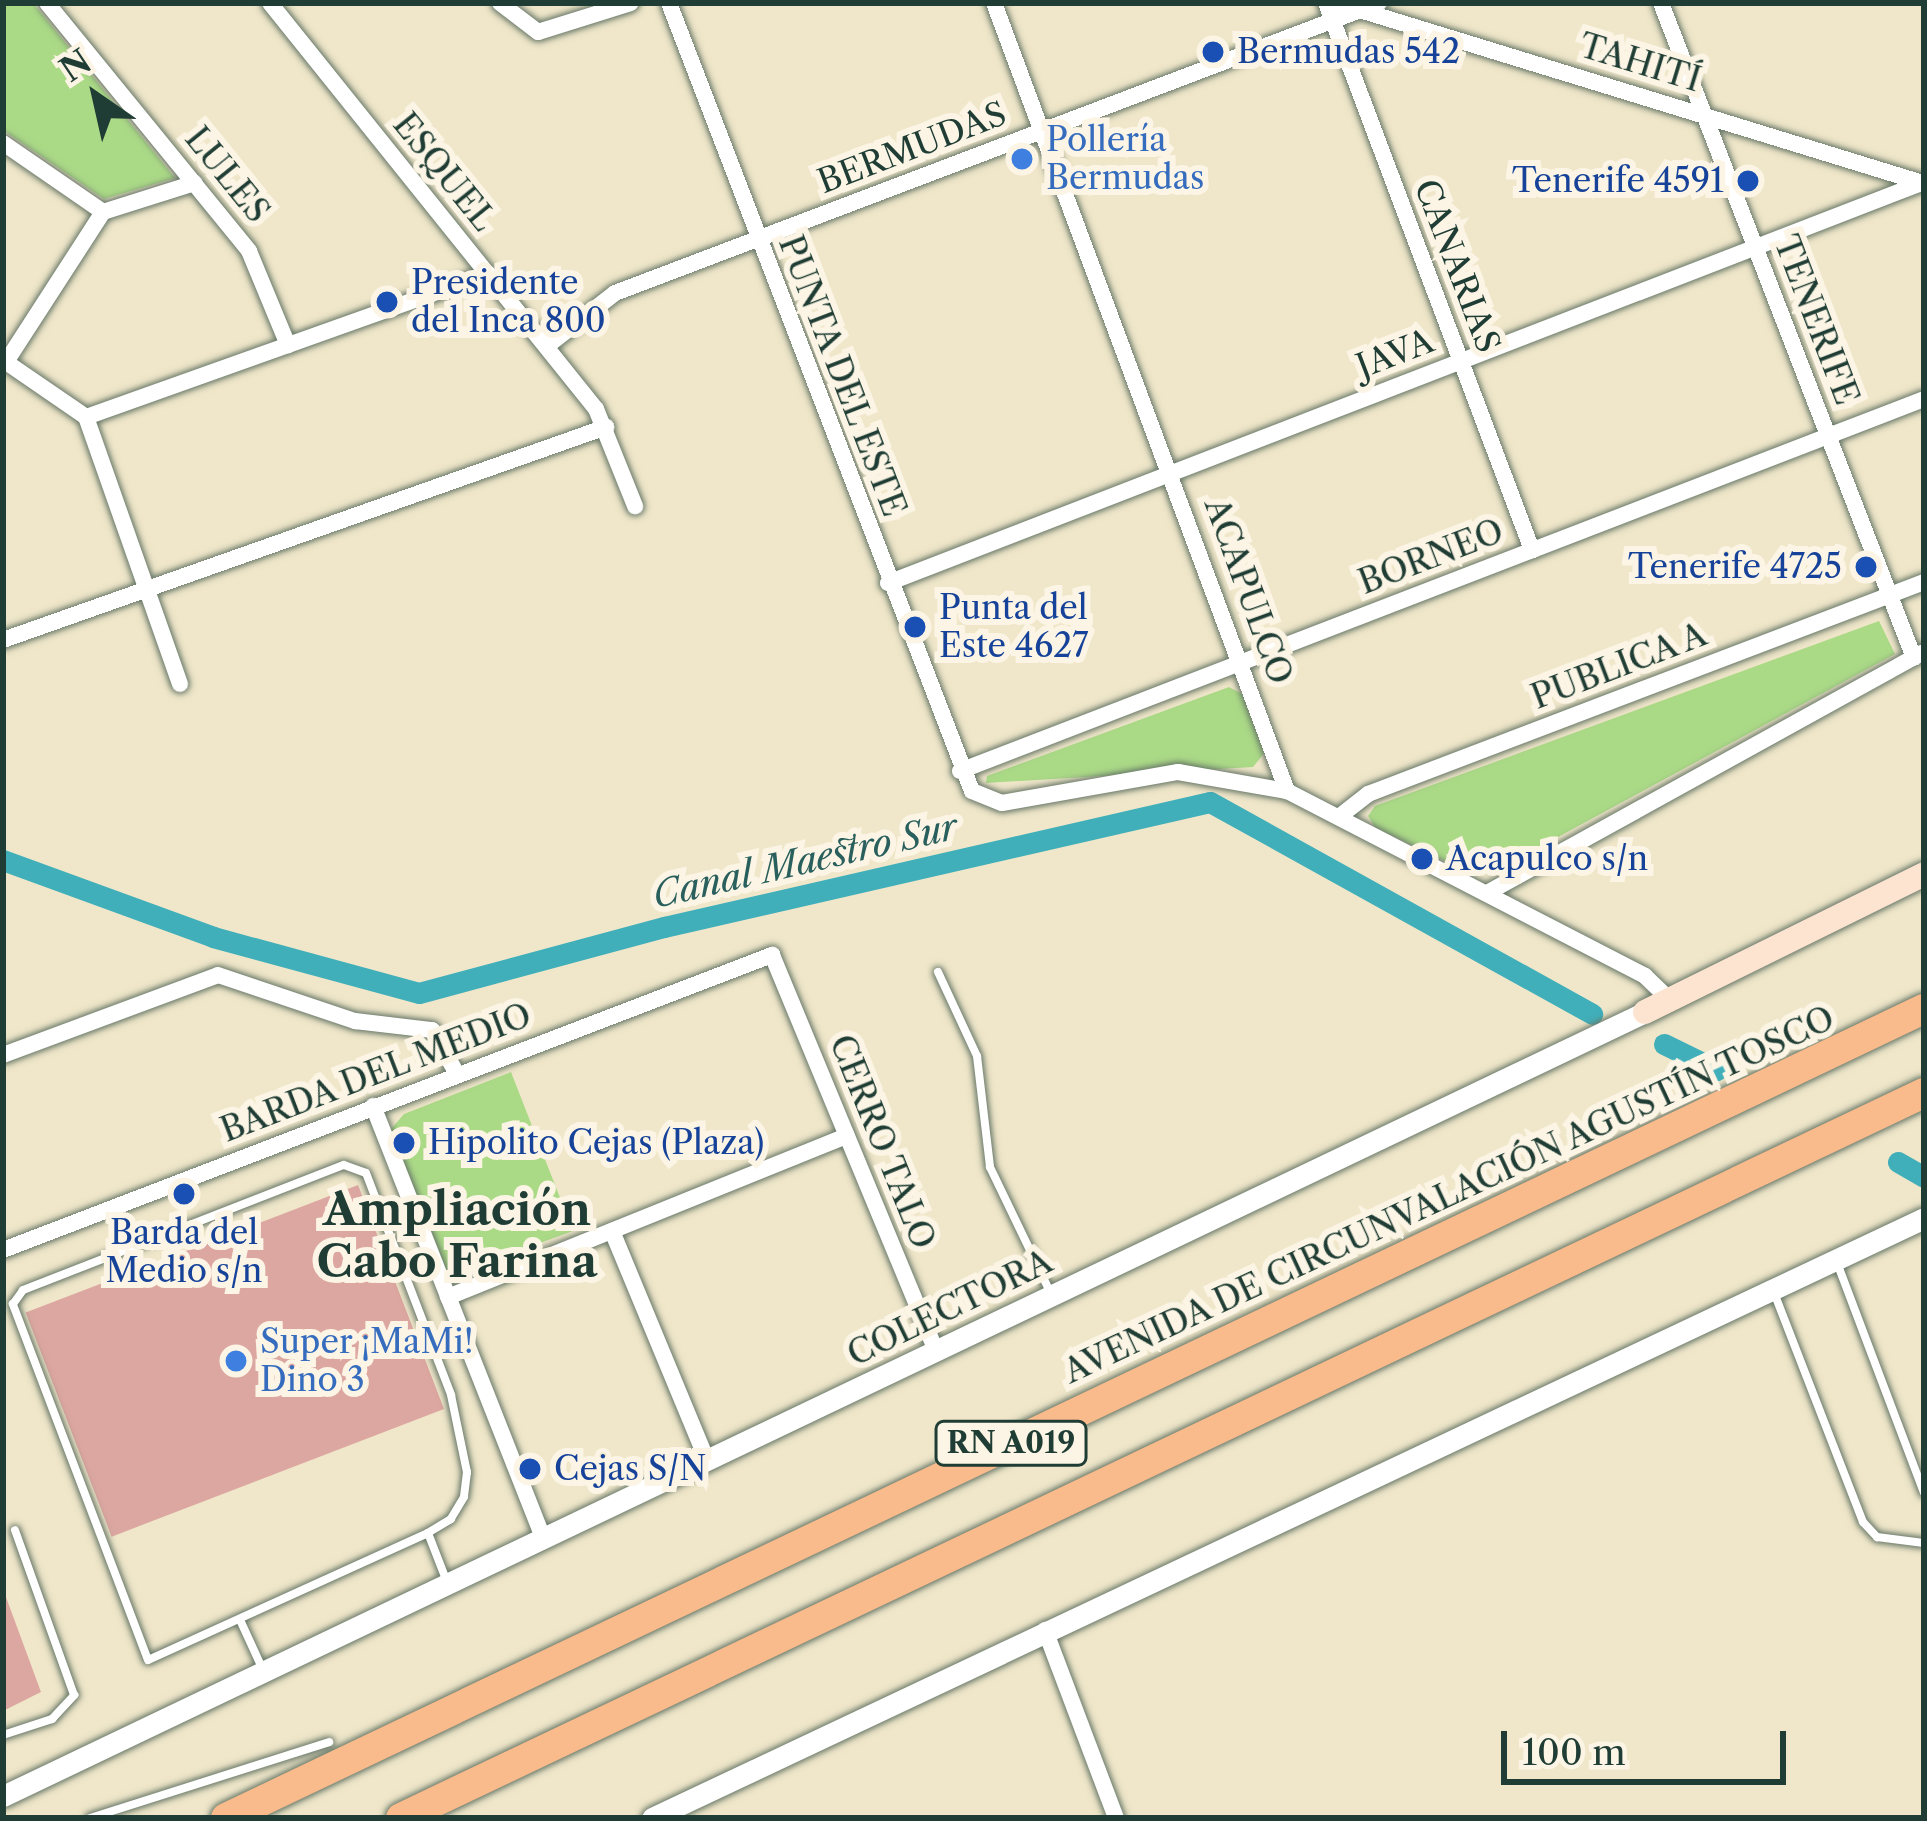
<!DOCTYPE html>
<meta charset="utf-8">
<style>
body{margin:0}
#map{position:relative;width:1927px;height:1821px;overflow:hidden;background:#f0e7ca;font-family:"Libre Caslon Text",serif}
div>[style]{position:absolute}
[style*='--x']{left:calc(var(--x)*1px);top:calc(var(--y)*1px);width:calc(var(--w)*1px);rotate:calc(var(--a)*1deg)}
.green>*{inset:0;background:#abda87}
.canal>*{height:21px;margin:-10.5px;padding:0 10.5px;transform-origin:10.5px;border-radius:10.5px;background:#40afba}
.building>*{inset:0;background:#dda7a1;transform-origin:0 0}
.roads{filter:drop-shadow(0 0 3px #687868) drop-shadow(0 0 3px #687868)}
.service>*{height:8px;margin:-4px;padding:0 4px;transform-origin:4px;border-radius:4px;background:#fff}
.minor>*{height:16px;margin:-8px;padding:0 8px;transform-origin:8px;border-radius:8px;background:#fff}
.tertiary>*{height:21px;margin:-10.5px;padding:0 10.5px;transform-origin:10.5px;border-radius:10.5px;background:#fff}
.secondary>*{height:24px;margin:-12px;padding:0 12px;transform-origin:12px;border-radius:12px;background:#fde4d1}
.motorway>*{height:30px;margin:-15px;padding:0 15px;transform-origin:15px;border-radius:15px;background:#fabb8c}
.dots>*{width:33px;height:33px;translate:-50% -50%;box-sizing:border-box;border:6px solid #fcf5e5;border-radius:50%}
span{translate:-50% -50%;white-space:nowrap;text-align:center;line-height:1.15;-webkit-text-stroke:12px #fcf5e5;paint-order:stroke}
.shield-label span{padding:3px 9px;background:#fcf5e5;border:3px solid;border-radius:9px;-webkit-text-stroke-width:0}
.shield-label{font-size:30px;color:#1f3d34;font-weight:700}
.transit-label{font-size:33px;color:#164399}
.left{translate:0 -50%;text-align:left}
.right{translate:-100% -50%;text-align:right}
.street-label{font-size:33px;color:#1f3d34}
.shop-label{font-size:33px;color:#366cbe}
.water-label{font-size:36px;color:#295f5c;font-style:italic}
.district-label{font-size:45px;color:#1f3d34;font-weight:700}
.frame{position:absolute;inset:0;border:6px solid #1f3d34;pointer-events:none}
.north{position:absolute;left:36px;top:36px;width:120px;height:120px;-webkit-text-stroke:9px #fcf5e5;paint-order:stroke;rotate:326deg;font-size:33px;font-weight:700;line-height:48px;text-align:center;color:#1f3d34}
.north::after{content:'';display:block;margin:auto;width:42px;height:54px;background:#1f3d34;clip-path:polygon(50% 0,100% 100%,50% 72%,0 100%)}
.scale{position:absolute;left:1501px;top:1731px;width:285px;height:54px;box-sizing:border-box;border:6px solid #1f3d34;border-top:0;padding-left:15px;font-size:36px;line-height:42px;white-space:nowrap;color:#1f3d34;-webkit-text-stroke:9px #fcf5e5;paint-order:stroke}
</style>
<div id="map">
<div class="green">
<div style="clip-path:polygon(3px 3px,33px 3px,175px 178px,104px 199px,3px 130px)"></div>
<div style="clip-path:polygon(1879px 621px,1895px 654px,1490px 874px,1473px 875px,1375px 827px,1368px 816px,1375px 806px)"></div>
<div style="clip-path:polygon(1229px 687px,1246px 696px,1266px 751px,1253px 767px,986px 783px,987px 776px)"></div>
<div style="clip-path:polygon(511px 1072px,573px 1231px,454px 1274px,443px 1268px,391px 1129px,404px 1114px)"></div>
</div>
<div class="canal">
<div style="--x:3;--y:860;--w:224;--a:20.1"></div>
<div style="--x:213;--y:937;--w:213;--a:15.2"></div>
<div style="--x:419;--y:993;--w:254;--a:-15.1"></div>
<div style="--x:664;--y:927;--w:560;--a:-12.89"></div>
<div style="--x:1210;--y:802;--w:437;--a:29"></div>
<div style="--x:1664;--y:1044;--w:59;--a:26.1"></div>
<div style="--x:1898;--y:1162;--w:30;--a:30"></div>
</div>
<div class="building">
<div style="left:358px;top:1185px;width:240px;height:356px;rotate:69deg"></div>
<div style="clip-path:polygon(3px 1589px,41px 1692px,3px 1711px)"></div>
</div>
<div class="roads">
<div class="service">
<div style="--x:938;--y:972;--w:93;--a:65.1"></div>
<div style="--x:977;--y:1056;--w:112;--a:83.3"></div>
<div style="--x:990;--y:1167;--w:141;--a:64.3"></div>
<div style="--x:344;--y:1165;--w:23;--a:20"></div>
<div style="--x:366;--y:1173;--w:238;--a:69"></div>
<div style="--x:451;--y:1395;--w:79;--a:78.3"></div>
<div style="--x:467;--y:1472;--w:25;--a:97"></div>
<div style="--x:464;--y:1497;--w:26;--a:121"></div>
<div style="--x:451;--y:1519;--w:27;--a:149"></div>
<div style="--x:428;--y:1533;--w:307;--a:155.6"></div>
<div style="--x:148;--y:1660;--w:381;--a:-110.8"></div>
<div style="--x:13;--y:1304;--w:17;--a:-54"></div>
<div style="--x:23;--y:1290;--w:344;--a:-21.3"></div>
<div style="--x:1836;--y:1260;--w:249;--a:69.3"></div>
<div style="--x:1773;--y:1290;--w:249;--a:68.8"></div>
<div style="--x:1863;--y:1522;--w:21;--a:47"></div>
<div style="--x:1877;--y:1537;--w:47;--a:7.3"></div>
<div style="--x:428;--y:1533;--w:53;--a:68.8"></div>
<div style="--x:241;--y:1622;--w:53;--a:65.4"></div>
<div style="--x:3;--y:1735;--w:52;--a:-18.1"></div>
<div style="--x:52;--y:1719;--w:33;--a:-47"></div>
<div style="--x:74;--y:1695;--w:175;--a:-109.7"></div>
<div style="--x:90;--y:1818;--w:251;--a:-17.6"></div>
</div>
<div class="minor">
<div style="--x:47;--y:3;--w:320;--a:50.8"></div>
<div style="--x:249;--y:251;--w:102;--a:67.5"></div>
<div style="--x:270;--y:3;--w:521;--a:51.24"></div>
<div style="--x:596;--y:409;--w:105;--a:68.1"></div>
<div style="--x:500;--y:3;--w:48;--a:37.3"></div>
<div style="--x:538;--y:32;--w:97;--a:-17.3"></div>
<div style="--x:669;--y:3;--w:844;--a:68.97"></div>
<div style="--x:972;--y:791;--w:32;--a:22"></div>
<div style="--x:1002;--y:803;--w:179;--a:-10"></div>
<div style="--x:1178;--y:772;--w:111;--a:9.9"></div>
<div style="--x:1287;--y:791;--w:403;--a:27.3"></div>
<div style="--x:1645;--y:976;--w:36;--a:44"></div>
<div style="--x:994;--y:3;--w:841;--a:69.6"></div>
<div style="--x:1326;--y:3;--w:585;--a:69.36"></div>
<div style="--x:1337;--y:3;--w:613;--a:17.08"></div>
<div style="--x:1661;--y:3;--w:702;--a:68.88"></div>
<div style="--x:3;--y:143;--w:121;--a:34.6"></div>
<div style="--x:547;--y:346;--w:86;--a:-37.9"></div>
<div style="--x:615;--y:293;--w:817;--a:-20.79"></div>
<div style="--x:3;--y:360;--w:101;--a:34.5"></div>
<div style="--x:86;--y:417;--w:283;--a:70.6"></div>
<div style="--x:6;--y:362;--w:179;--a:-57.1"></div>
<div style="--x:103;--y:212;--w:96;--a:-17.5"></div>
<div style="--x:86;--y:417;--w:427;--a:-19.6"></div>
<div style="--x:888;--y:583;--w:1111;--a:-21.16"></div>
<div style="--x:3;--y:640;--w:640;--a:-19.45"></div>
<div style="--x:960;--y:771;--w:1033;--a:-21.1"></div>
<div style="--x:1340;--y:816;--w:36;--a:-38"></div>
<div style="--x:1368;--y:794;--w:595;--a:-20.87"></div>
<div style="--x:1487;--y:893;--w:497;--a:-28.9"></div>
<div style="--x:3;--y:1055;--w:229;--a:-20.4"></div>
<div style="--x:218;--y:975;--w:145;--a:18.6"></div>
<div style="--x:355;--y:1021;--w:78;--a:6.7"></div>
<div style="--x:432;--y:1030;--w:48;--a:60.3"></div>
<div style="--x:373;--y:1106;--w:464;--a:68.5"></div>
<div style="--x:612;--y:1231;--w:248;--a:67.5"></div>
<div style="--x:3;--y:1250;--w:824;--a:-20.99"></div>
<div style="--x:772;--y:955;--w:429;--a:67.5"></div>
<div style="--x:448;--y:1297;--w:430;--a:-22"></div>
<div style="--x:1045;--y:1630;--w:201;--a:69.3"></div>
</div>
<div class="tertiary">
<div style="--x:3;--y:1796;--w:1820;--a:-25.52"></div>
<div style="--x:652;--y:1818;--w:1406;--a:-25.25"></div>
</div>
<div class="secondary">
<div style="--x:1645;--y:1012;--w:311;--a:-26.3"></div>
</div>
<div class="motorway">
<div style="--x:226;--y:1818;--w:1881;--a:-25.48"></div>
<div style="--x:401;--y:1818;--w:1687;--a:-25.46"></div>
</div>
</div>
<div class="dots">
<div style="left:1213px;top:52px;background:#1a4fb4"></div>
<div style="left:1022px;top:159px;background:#3f7fe0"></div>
<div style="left:1748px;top:181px;background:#1a4fb4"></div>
<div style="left:387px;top:302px;background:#1a4fb4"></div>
<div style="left:1866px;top:567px;background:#1a4fb4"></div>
<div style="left:915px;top:627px;background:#1a4fb4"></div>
<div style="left:1422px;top:859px;background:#1a4fb4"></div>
<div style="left:404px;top:1143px;background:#1a4fb4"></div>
<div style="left:184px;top:1194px;background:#1a4fb4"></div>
<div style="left:236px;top:1361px;background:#3f7fe0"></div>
<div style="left:530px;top:1469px;background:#1a4fb4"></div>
</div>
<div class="shield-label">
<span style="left:1011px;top:1443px">RN A019</span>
</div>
<div class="transit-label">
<span class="left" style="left:1237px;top:52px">Bermudas 542</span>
<span class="right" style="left:1724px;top:181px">Tenerife 4591</span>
<span class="left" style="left:411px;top:302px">Presidente<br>del Inca 800</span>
<span class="right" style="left:1842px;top:567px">Tenerife 4725</span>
<span class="left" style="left:939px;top:627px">Punta del<br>Este 4627</span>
<span class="left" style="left:1446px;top:859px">Acapulco s/n</span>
<span class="left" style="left:428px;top:1143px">Hipolito Cejas (Plaza)</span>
<span style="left:184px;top:1252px">Barda del<br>Medio s/n</span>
<span class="left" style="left:554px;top:1469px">Cejas S/N</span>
</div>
<div class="street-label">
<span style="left:1640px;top:63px;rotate:17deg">TAHITÍ</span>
<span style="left:912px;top:148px;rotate:-21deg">BERMUDAS</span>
<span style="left:444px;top:172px;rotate:51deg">ESQUEL</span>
<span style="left:227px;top:175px;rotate:51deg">LULES</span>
<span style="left:1457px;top:266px;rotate:69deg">CANARIAS</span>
<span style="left:1816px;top:320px;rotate:69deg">TENERIFE</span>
<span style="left:1395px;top:354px;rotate:-21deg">JAVA</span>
<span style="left:842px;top:376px;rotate:69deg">PUNTA DEL ESTE</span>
<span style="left:1431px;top:557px;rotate:-21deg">BORNEO</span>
<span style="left:1248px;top:591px;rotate:70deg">ACAPULCO</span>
<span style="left:1619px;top:666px;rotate:-21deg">PUBLICA A</span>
<span style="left:376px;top:1073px;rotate:-21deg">BARDA DEL MEDIO</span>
<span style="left:882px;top:1142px;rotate:68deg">CERRO TALO</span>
<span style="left:1449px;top:1195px;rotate:-25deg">AVENIDA DE CIRCUNVALACIÓN AGUSTÍN TOSCO</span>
<span style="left:950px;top:1308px;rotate:-26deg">COLECTORA</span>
</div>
<div class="shop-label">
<span class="left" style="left:1046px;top:159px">Pollería<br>Bermudas</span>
<span class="left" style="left:260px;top:1361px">Super ¡MaMi!<br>Dino 3</span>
</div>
<div class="water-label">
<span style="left:805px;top:861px;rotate:-13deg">Canal Maestro Sur</span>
</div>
<div class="district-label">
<span style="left:457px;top:1236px">Ampliación<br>Cabo Farina</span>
</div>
<div class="frame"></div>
<div class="north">N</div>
<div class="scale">100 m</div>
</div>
